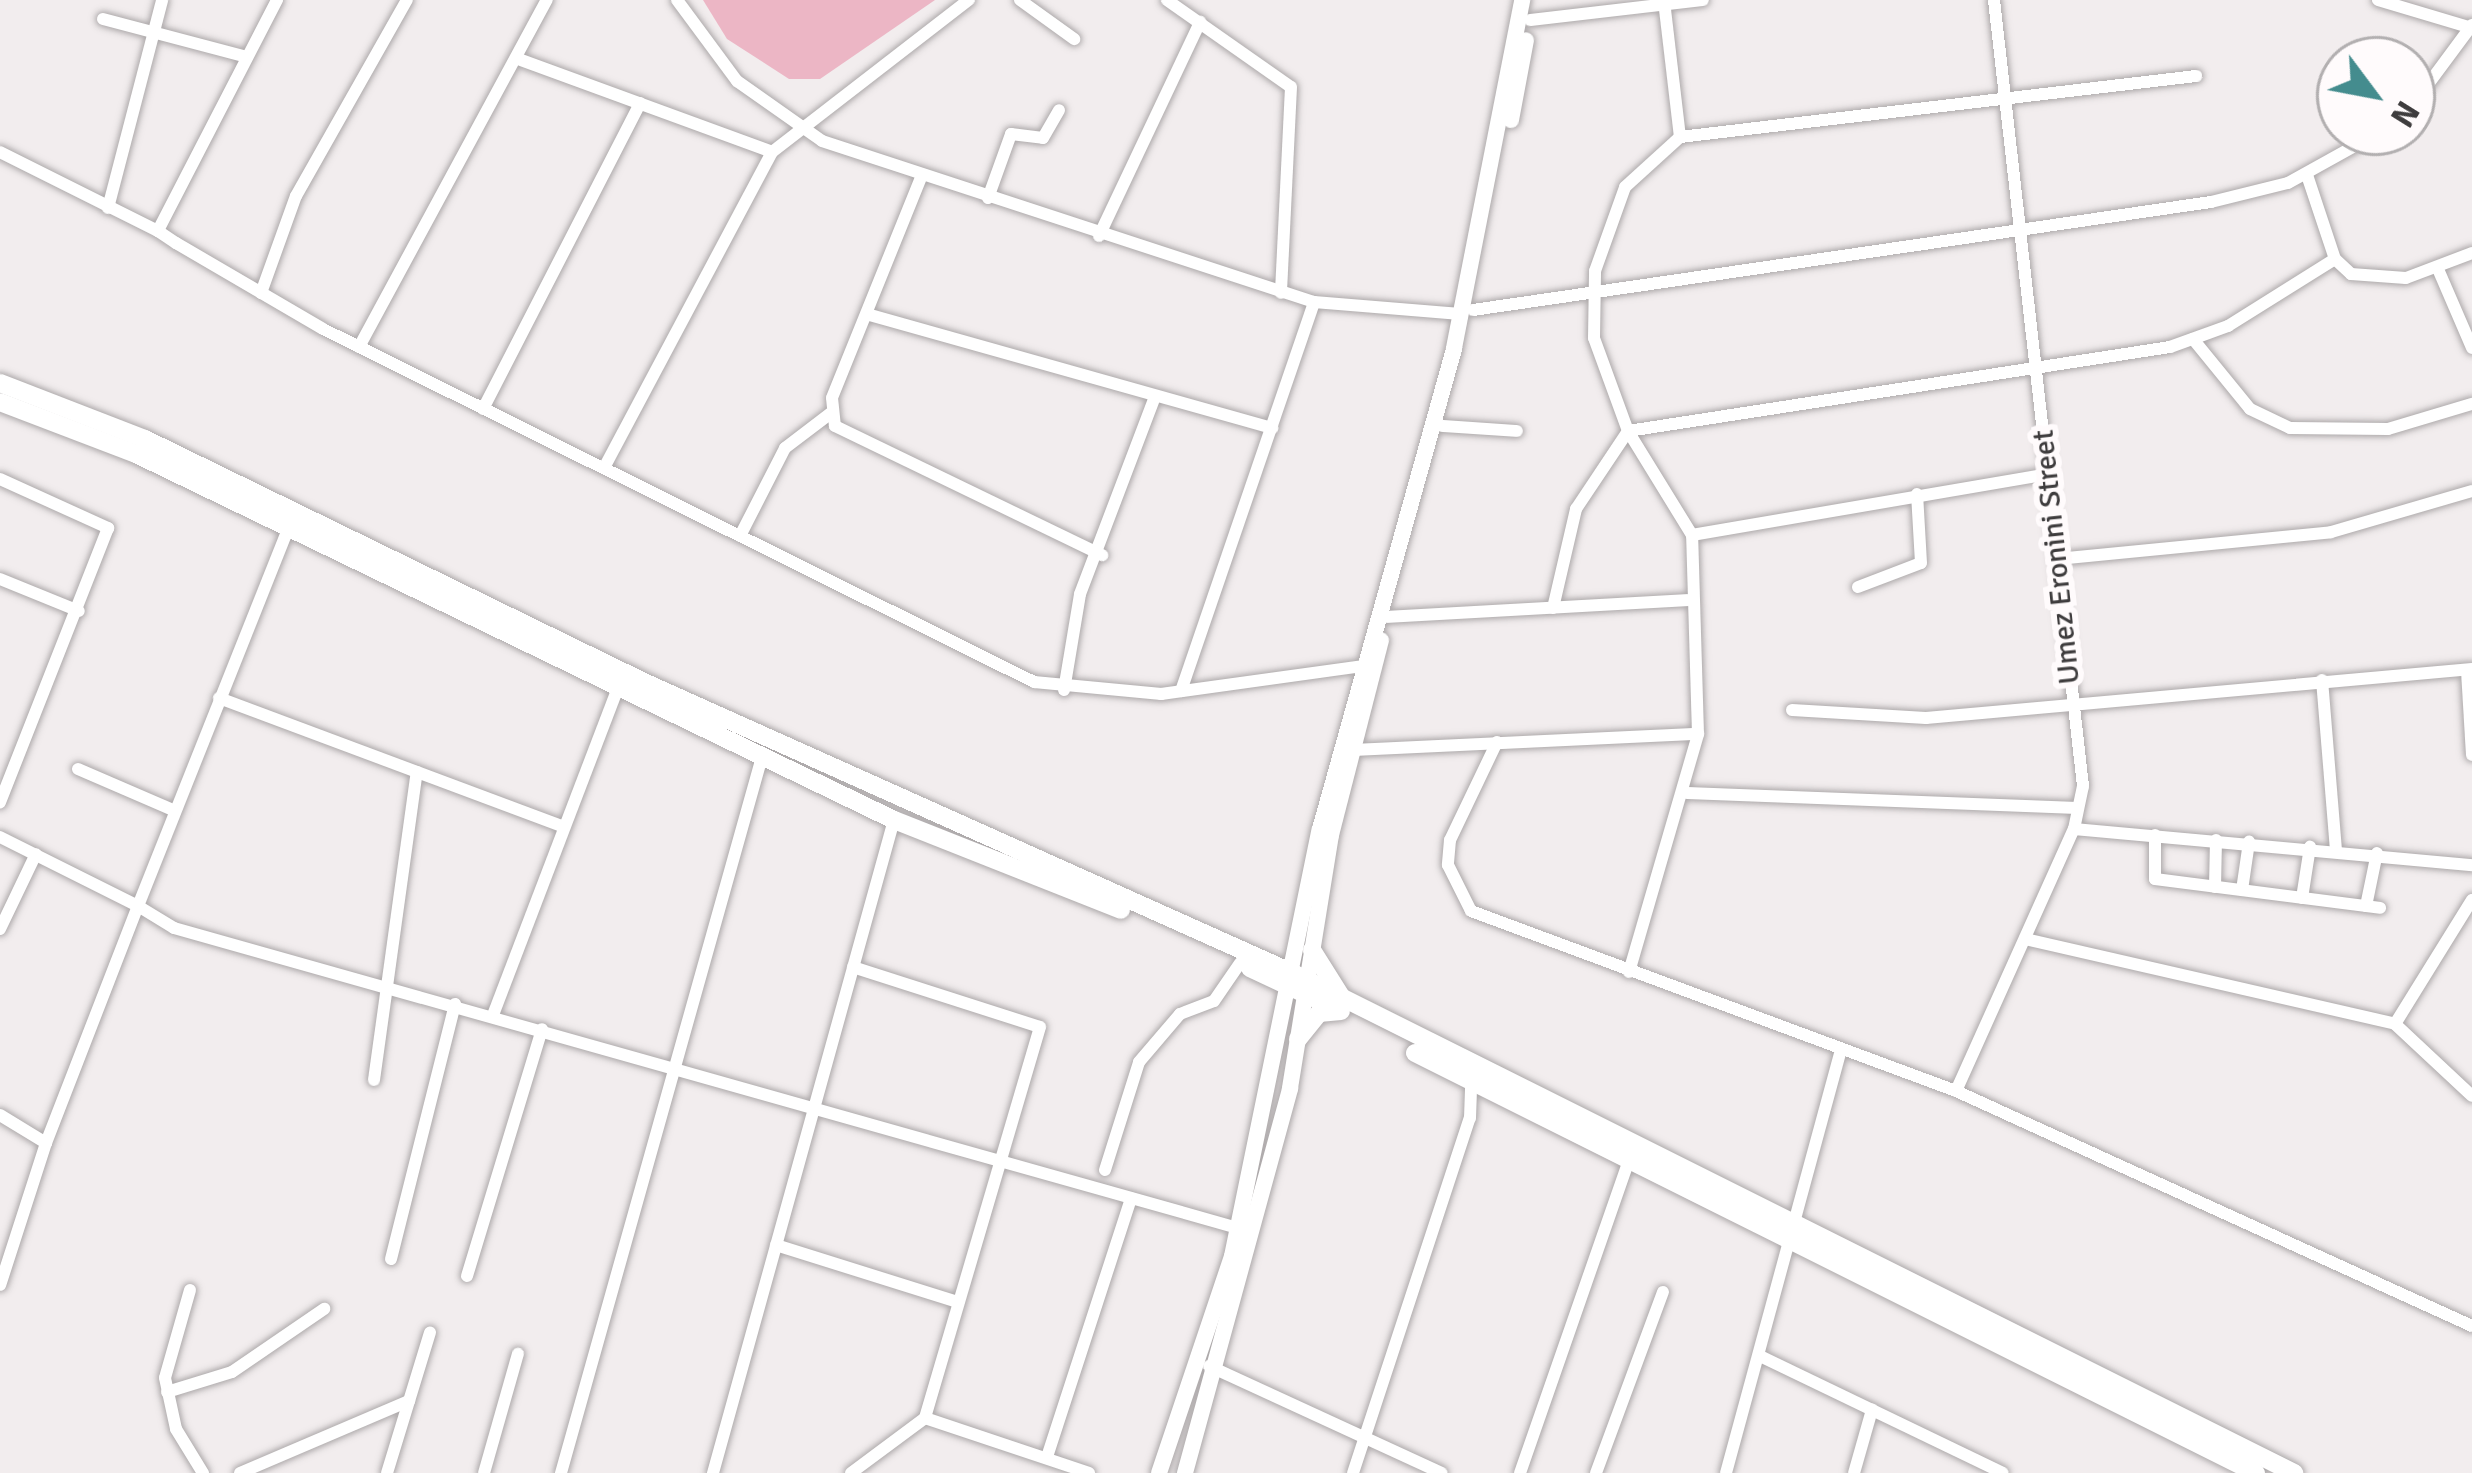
<!DOCTYPE html>
<style>
body{margin:0}
#map{position:relative;width:2472px;height:1473px;overflow:hidden;background:#f2edee;font-family:Signika,sans-serif}
div>[style]{position:absolute}
[style*='--x']{left:calc(var(--x)*1px);top:calc(var(--y)*1px);width:calc(var(--w)*1px);rotate:calc(var(--a)*1deg)}
.green>*{inset:0;background:#ecb6c5}
.roads{filter:drop-shadow(0 0 3px #ada9aa) drop-shadow(0 0 3px #ada9aa)}
.street>*{height:12px;margin:-6px;padding:0 6px;transform-origin:6px;border-radius:6px;background:#fff}
.secondary>*{height:16px;margin:-8px;padding:0 8px;transform-origin:8px;border-radius:8px;background:#fff}
.primary>*{height:18px;margin:-9px;padding:0 9px;transform-origin:9px;border-radius:9px;background:#fff}
span{translate:-50% -50%;white-space:nowrap;text-align:center;line-height:1.15;-webkit-text-stroke:12px #fffbfc;paint-order:stroke}
.street-label{font-size:30px;color:#3e3c3d}
.north{position:absolute;left:2316px;top:36px;width:120px;height:120px;box-sizing:border-box;background:#fffbfc;border:3px solid #b2afb0;border-radius:50%;rotate:122deg;font-size:33px;font-weight:700;line-height:48px;text-align:center;color:#3e3c3d}
.north::after{content:'';display:block;margin:auto;width:42px;height:54px;background:#448c8e;clip-path:polygon(50% 0,100% 100%,50% 72%,0 100%)}
</style>
<div id="map">
<div class="green">
<div style="clip-path:polygon(703px 0,935px 0,820px 79px,789px 79px,727px 39px)"></div>
</div>
<div class="roads">
<div class="street">
<div style="--x:277;--y:0;--w:260;--a:117.3"></div>
<div style="--x:158;--y:231;--w:22;--a:34"></div>
<div style="--x:176;--y:243;--w:170;--a:30.3"></div>
<div style="--x:323;--y:329;--w:794;--a:26.4"></div>
<div style="--x:1034;--y:682;--w:128;--a:5.4"></div>
<div style="--x:1161;--y:694;--w:203;--a:-7.9"></div>
<div style="--x:677;--y:0;--w:101;--a:53.5"></div>
<div style="--x:737;--y:81;--w:104;--a:35.2"></div>
<div style="--x:822;--y:141;--w:518;--a:18.12"></div>
<div style="--x:1314;--y:302;--w:147;--a:4.7"></div>
<div style="--x:1020;--y:0;--w:67;--a:35.8"></div>
<div style="--x:1167;--y:0;--w:151;--a:35.1"></div>
<div style="--x:1291;--y:87;--w:206;--a:92.8"></div>
<div style="--x:2378;--y:0;--w:98;--a:16.6"></div>
<div style="--x:1664;--y:1;--w:137;--a:83.3"></div>
<div style="--x:103;--y:19;--w:149;--a:14.8"></div>
<div style="--x:1530;--y:20;--w:174;--a:-6.6"></div>
<div style="--x:521;--y:60;--w:267;--a:20.1"></div>
<div style="--x:2412;--y:106;--w:101;--a:-53.5"></div>
<div style="--x:0;--y:152;--w:177;--a:26.6"></div>
<div style="--x:922;--y:175;--w:240;--a:112"></div>
<div style="--x:832;--y:398;--w:28;--a:84"></div>
<div style="--x:835;--y:426;--w:297;--a:25.8"></div>
<div style="--x:2307;--y:175;--w:89;--a:71.6"></div>
<div style="--x:2335;--y:259;--w:22;--a:43"></div>
<div style="--x:2351;--y:274;--w:55;--a:4.2"></div>
<div style="--x:2406;--y:278;--w:71;--a:-20.7"></div>
<div style="--x:988;--y:198;--w:68;--a:-70.2"></div>
<div style="--x:1011;--y:134;--w:32;--a:7"></div>
<div style="--x:1043;--y:138;--w:32;--a:-60"></div>
<div style="--x:108;--y:208;--w:215;--a:-75.4"></div>
<div style="--x:1099;--y:236;--w:237;--a:-64.7"></div>
<div style="--x:2438;--y:269;--w:86;--a:66.7"></div>
<div style="--x:261;--y:293;--w:103;--a:-70.2"></div>
<div style="--x:296;--y:196;--w:225;--a:-60.5"></div>
<div style="--x:1473;--y:310;--w:746;--a:-8.33"></div>
<div style="--x:2211;--y:202;--w:79;--a:-13.9"></div>
<div style="--x:2288;--y:183;--w:105;--a:-29"></div>
<div style="--x:870;--y:315;--w:418;--a:15.7"></div>
<div style="--x:2193;--y:339;--w:90;--a:50.8"></div>
<div style="--x:2250;--y:409;--w:44;--a:25.4"></div>
<div style="--x:2290;--y:428;--w:98;--a:0.6"></div>
<div style="--x:2388;--y:429;--w:88;--a:-16.6"></div>
<div style="--x:359;--y:347;--w:395;--a:-61.6"></div>
<div style="--x:483;--y:409;--w:344;--a:-62.8"></div>
<div style="--x:1442;--y:426;--w:75;--a:3.8"></div>
<div style="--x:604;--y:468;--w:358;--a:-62"></div>
<div style="--x:772;--y:152;--w:249;--a:-37.7"></div>
<div style="--x:0;--y:479;--w:119;--a:24.4"></div>
<div style="--x:108;--y:528;--w:295;--a:111.5"></div>
<div style="--x:1692;--y:535;--w:361;--a:-9.7"></div>
<div style="--x:740;--y:536;--w:99;--a:-62.9"></div>
<div style="--x:785;--y:448;--w:58;--a:-37.3"></div>
<div style="--x:2058;--y:559;--w:274;--a:-5.6"></div>
<div style="--x:2331;--y:532;--w:147;--a:-16.2"></div>
<div style="--x:0;--y:579;--w:85;--a:22.1"></div>
<div style="--x:1858;--y:587;--w:67;--a:-20.9"></div>
<div style="--x:1921;--y:563;--w:69;--a:-93.3"></div>
<div style="--x:1553;--y:608;--w:102;--a:-76.9"></div>
<div style="--x:1576;--y:509;--w:94;--a:-56.3"></div>
<div style="--x:1628;--y:431;--w:548;--a:-8.81"></div>
<div style="--x:2170;--y:347;--w:62;--a:-19.9"></div>
<div style="--x:2228;--y:326;--w:126;--a:-32.1"></div>
<div style="--x:1387;--y:617;--w:301;--a:-3.2"></div>
<div style="--x:2467;--y:671;--w:84;--a:86.6"></div>
<div style="--x:2322;--y:680;--w:170;--a:85.3"></div>
<div style="--x:1064;--y:690;--w:97;--a:-80.5"></div>
<div style="--x:1080;--y:594;--w:209;--a:-69.2"></div>
<div style="--x:1181;--y:691;--w:411;--a:-71.1"></div>
<div style="--x:219;--y:698;--w:368;--a:20.5"></div>
<div style="--x:1792;--y:710;--w:134;--a:3.4"></div>
<div style="--x:1926;--y:718;--w:548;--a:-5.13"></div>
<div style="--x:1497;--y:742;--w:109;--a:115.6"></div>
<div style="--x:1450;--y:840;--w:25;--a:95"></div>
<div style="--x:1448;--y:865;--w:51;--a:63.4"></div>
<div style="--x:1471;--y:911;--w:517;--a:20.36"></div>
<div style="--x:1956;--y:1091;--w:567;--a:24.49"></div>
<div style="--x:1354;--y:750;--w:344;--a:-2.7"></div>
<div style="--x:78;--y:769;--w:106;--a:23.4"></div>
<div style="--x:1687;--y:793;--w:391;--a:2.2"></div>
<div style="--x:2074;--y:829;--w:400;--a:5.2"></div>
<div style="--x:2155;--y:835;--w:44;--a:90"></div>
<div style="--x:2155;--y:879;--w:227;--a:7.3"></div>
<div style="--x:0;--y:837;--w:154;--a:26.6"></div>
<div style="--x:138;--y:906;--w:413;--a:-68.3"></div>
<div style="--x:2215;--y:887;--w:47;--a:-88.8"></div>
<div style="--x:2242;--y:890;--w:49;--a:-81.7"></div>
<div style="--x:2302;--y:898;--w:52;--a:-81.1"></div>
<div style="--x:2366;--y:906;--w:54;--a:-78.3"></div>
<div style="--x:0;--y:929;--w:83;--a:-64.4"></div>
<div style="--x:2025;--y:939;--w:380;--a:12.9"></div>
<div style="--x:2395;--y:1024;--w:105;--a:43.1"></div>
<div style="--x:853;--y:967;--w:196;--a:17.8"></div>
<div style="--x:1040;--y:1027;--w:408;--a:106.4"></div>
<div style="--x:1629;--y:972;--w:248;--a:-73.8"></div>
<div style="--x:1698;--y:734;--w:199;--a:-91.7"></div>
<div style="--x:1692;--y:535;--w:122;--a:-121.6"></div>
<div style="--x:1628;--y:431;--w:99;--a:-110.1"></div>
<div style="--x:1594;--y:338;--w:67;--a:-89.1"></div>
<div style="--x:1595;--y:271;--w:89;--a:-70.3"></div>
<div style="--x:1625;--y:187;--w:74;--a:-42.3"></div>
<div style="--x:1680;--y:137;--w:520;--a:-6.74"></div>
<div style="--x:493;--y:1015;--w:351;--a:-69.1"></div>
<div style="--x:2395;--y:1024;--w:146;--a:-58.2"></div>
<div style="--x:374;--y:1080;--w:311;--a:-82.1"></div>
<div style="--x:1956;--y:1091;--w:287;--a:-65.8"></div>
<div style="--x:2074;--y:829;--w:44;--a:-78.2"></div>
<div style="--x:2083;--y:786;--w:791;--a:-96.46"></div>
<div style="--x:0;--y:1115;--w:54;--a:31.3"></div>
<div style="--x:46;--y:1143;--w:149;--a:107.9"></div>
<div style="--x:46;--y:1143;--w:254;--a:-68.8"></div>
<div style="--x:138;--y:906;--w:42;--a:31.4"></div>
<div style="--x:174;--y:928;--w:1105;--a:15.75"></div>
<div style="--x:1105;--y:1170;--w:113;--a:-72.5"></div>
<div style="--x:1139;--y:1062;--w:63;--a:-49.5"></div>
<div style="--x:1180;--y:1014;--w:36;--a:-21"></div>
<div style="--x:1214;--y:1001;--w:46;--a:-55.6"></div>
<div style="--x:776;--y:1245;--w:191;--a:17.4"></div>
<div style="--x:391;--y:1259;--w:263;--a:-75.9"></div>
<div style="--x:467;--y:1276;--w:258;--a:-73.1"></div>
<div style="--x:190;--y:1290;--w:91;--a:105.9"></div>
<div style="--x:165;--y:1378;--w:52;--a:77.8"></div>
<div style="--x:176;--y:1429;--w:52;--a:58.5"></div>
<div style="--x:1762;--y:1357;--w:267;--a:25.7"></div>
<div style="--x:1209;--y:1366;--w:256;--a:24.7"></div>
<div style="--x:167;--y:1392;--w:68;--a:-17.1"></div>
<div style="--x:232;--y:1372;--w:112;--a:-34.4"></div>
<div style="--x:1047;--y:1457;--w:272;--a:-72"></div>
<div style="--x:240;--y:1473;--w:184;--a:-23.1"></div>
<div style="--x:387;--y:1473;--w:147;--a:-73"></div>
<div style="--x:484;--y:1473;--w:124;--a:-74.1"></div>
<div style="--x:561;--y:1473;--w:744;--a:-74.32"></div>
<div style="--x:713;--y:1473;--w:678;--a:-74.51"></div>
<div style="--x:851;--y:1473;--w:92;--a:-36.6"></div>
<div style="--x:925;--y:1418;--w:173;--a:18.5"></div>
<div style="--x:1353;--y:1473;--w:374;--a:-71.8"></div>
<div style="--x:1470;--y:1118;--w:33;--a:-88"></div>
<div style="--x:1520;--y:1473;--w:335;--a:-70.8"></div>
<div style="--x:1596;--y:1473;--w:193;--a:-69.7"></div>
<div style="--x:1726;--y:1473;--w:437;--a:-74.8"></div>
<div style="--x:1854;--y:1473;--w:66;--a:-74.1"></div>
</div>
<div class="secondary">
<div style="--x:1511;--y:120;--w:81;--a:-79.4"></div>
<div style="--x:1159;--y:1473;--w:229;--a:-71.4"></div>
<div style="--x:1232;--y:1256;--w:436;--a:-78.4"></div>
<div style="--x:1320;--y:829;--w:499;--a:-74.4"></div>
<div style="--x:1454;--y:348;--w:355;--a:-78.9"></div>
<div style="--x:1185;--y:1473;--w:399;--a:-74.7"></div>
<div style="--x:1290;--y:1088;--w:256;--a:-80.8"></div>
<div style="--x:1331;--y:835;--w:201;--a:-75.6"></div>
</div>
<div class="primary">
<div style="--x:0;--y:383;--w:155;--a:21.1"></div>
<div style="--x:145;--y:439;--w:557;--a:25.97"></div>
<div style="--x:646;--y:683;--w:711;--a:24.15"></div>
<div style="--x:1295;--y:974;--w:1117;--a:26.54"></div>
<div style="--x:0;--y:402;--w:146;--a:20.9"></div>
<div style="--x:136;--y:454;--w:842;--a:25.77"></div>
<div style="--x:894;--y:820;--w:244;--a:21.6"></div>
<div style="--x:1312;--y:950;--w:54;--a:57.8"></div>
<div style="--x:1250;--y:968;--w:92;--a:25.2"></div>
<div style="--x:1298;--y:1039;--w:33;--a:-51"></div>
<div style="--x:1319;--y:1013;--w:22;--a:-5"></div>
<div style="--x:1415;--y:1053;--w:940;--a:26.54"></div>
</div>
</div>
<div class="street-label">
<span style="left:2057px;top:557px;rotate:-96deg">Umez Eronini Street</span>
</div>
<div class="north">N</div>
</div>
